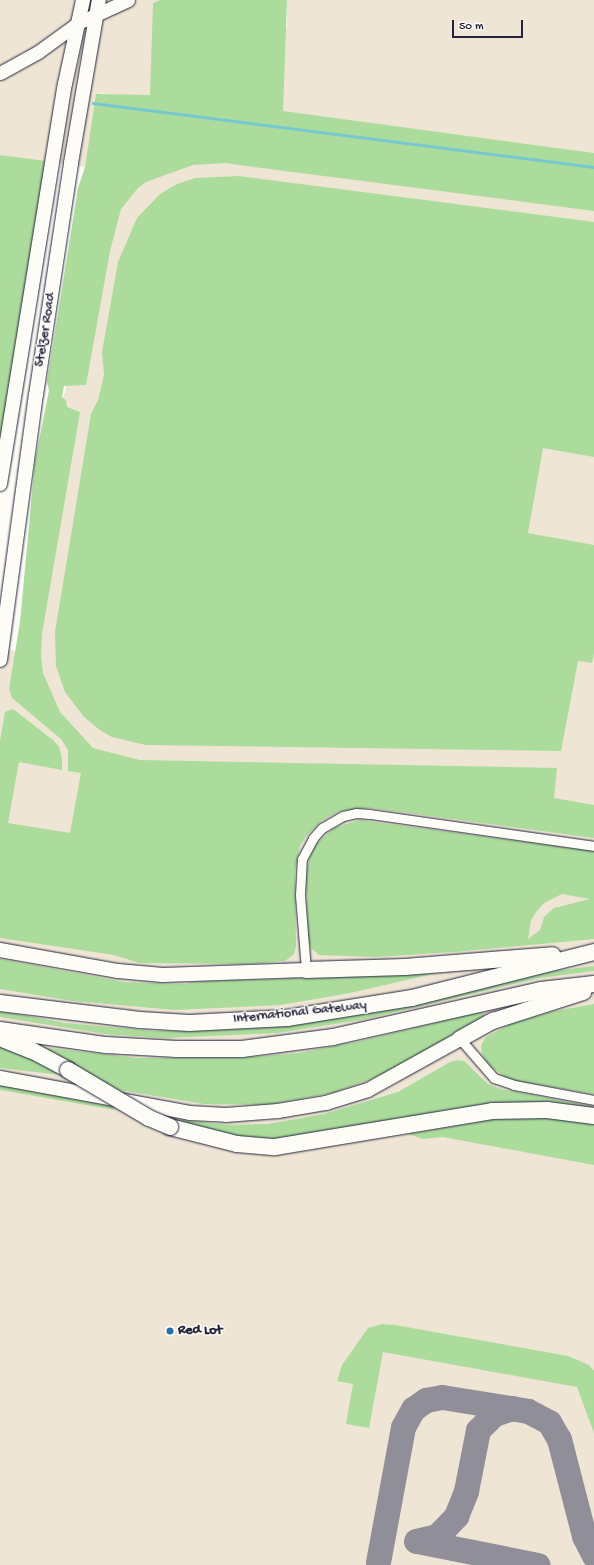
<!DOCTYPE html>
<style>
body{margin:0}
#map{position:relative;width:594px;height:1565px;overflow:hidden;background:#fdfcf7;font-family:"Gochi Hand",sans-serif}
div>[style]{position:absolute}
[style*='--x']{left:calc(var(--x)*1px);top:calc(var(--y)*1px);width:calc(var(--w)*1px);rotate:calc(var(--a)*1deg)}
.built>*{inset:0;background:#eee5d4}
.green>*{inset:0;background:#abdc9c}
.stream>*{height:3px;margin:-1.5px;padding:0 1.5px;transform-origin:1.5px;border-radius:1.5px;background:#77c8d1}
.taxiway>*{height:25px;margin:-12.5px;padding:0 12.5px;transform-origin:12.5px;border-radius:12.5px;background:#908f99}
.roads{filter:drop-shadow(0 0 1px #22223b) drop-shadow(0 0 1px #22223b)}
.minor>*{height:9px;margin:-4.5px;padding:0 4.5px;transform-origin:4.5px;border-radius:4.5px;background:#fdfcf7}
.secondary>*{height:13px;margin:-6.5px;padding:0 6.5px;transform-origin:6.5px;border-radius:6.5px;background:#fdfcf7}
.primary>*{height:14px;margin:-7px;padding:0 7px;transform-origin:7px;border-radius:7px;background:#fdfcf7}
.motorway>*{height:16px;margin:-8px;padding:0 8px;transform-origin:8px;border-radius:8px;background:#fdfcf7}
.bridges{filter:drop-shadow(0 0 1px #22223b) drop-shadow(0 0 1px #22223b)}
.motorway-bridge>*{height:16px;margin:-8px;padding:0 8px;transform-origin:8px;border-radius:8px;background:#fdfcf7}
.dots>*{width:11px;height:11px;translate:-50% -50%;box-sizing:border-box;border:2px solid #fdfcf7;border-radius:50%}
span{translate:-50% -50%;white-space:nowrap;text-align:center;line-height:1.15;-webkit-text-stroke:3px #fdfcf7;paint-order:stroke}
.street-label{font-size:14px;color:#22223b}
.poi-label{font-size:14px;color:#22223b;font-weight:700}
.left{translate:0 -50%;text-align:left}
.scale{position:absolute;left:452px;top:20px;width:71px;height:18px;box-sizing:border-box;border:2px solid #22223b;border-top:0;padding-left:5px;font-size:12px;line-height:14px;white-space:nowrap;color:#22223b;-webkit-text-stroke:3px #fdfcf7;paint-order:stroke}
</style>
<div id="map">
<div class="built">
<div style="clip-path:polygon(0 0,160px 0,153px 3px,287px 28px,287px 0,594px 0,594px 1565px,0 1565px,0 660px,2px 650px,22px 651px,54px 441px,76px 341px,105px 93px,96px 95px,85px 167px,0 155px)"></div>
</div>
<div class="green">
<div style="clip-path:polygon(160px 0,287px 0,283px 111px,594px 153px,594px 211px,224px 163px,193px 165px,146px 182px,138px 188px,121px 209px,110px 251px,86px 385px,64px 386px,62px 397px,66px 400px,67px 407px,80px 412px,42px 634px,41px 655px,43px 673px,60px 712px,93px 748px,140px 760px,557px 768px,554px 798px,594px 805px,594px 838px,371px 808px,340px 811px,323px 820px,308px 834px,300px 846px,295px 871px,296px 946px,294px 954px,285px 961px,248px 964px,139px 963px,114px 955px,0 938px,0 741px,5px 712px,13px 709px,53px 740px,59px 747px,62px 758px,62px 770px,19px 762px,8px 823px,70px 833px,81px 773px,68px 771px,68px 750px,61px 739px,12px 698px,9px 689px,20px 622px,35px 461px,49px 390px,47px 382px,78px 188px,85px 167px,96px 94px,150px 95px,153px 3px)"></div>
<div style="clip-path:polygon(0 155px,46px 161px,0 457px)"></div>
<div style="clip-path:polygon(239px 176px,594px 222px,594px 457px,543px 448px,528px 533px,594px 545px,594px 653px,592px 663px,578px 661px,561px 751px,146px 745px,112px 737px,101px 731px,84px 717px,65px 692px,56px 666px,55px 632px,91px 414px,98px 400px,104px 375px,102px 352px,118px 262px,137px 218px,160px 194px,177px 184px,195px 178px)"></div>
<div style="clip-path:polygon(evenodd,359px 820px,594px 851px,594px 939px,455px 952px,374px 957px,319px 955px,311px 948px,308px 940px,306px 877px,310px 856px,316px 844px,334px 828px,359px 820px,562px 894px,590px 899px,554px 908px,544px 917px,540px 930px,528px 939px,531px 920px,537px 911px,544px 903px,562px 894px)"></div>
<div style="clip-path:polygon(0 959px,124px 982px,186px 984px,191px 982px,437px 973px,350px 993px,281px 1005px,175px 1010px,73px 1001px,0 989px)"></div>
<div style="clip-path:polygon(594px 966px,594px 971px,540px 978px,366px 1019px,278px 1033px,163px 1038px,105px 1034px,0 1017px,0 1011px,66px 1023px,153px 1031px,197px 1031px,284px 1026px,331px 1019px,531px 974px)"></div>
<div style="clip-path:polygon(594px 1004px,594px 1094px,510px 1080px,487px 1064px,482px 1054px,481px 1045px,486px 1037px,512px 1023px,555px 1011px)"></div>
<div style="clip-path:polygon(481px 1012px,485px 1014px,483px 1017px,398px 1067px,369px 1080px,332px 1093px,267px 1105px,204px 1104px,113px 1089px,39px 1047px,137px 1058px,240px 1058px,298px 1053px,361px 1041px)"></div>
<div style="clip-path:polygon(0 1046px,44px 1065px,62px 1075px,0 1068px)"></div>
<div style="clip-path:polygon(458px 1060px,464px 1061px,488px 1084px,501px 1089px,594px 1107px,594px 1111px,552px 1104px,280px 1139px,242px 1138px,192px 1127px,172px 1119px,229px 1125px,268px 1124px,324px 1114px,398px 1092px,450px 1062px)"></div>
<div style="clip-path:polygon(0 1085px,111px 1106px,115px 1110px,0 1090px)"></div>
<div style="clip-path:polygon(518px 1115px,594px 1122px,594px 1165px,443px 1137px,423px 1139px,408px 1134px)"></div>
<div style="clip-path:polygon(382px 1324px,395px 1325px,568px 1356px,589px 1365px,594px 1371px,594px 1433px,577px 1387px,383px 1352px,369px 1428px,346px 1424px,353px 1384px,337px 1381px,342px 1365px,368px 1328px)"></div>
</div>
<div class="stream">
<div style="--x:93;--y:103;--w:505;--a:7.28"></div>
</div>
<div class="taxiway">
<div style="--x:416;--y:1541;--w:22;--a:-13"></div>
<div style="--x:437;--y:1536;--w:28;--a:-46"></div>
<div style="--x:456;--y:1516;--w:27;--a:-68"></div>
<div style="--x:466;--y:1491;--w:62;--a:-78.9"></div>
<div style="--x:478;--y:1430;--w:23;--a:-45"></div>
<div style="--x:494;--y:1414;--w:19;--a:-18"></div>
<div style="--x:417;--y:1541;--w:123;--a:11.2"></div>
<div style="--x:378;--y:1562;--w:137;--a:-79.5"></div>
<div style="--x:403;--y:1427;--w:21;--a:-61"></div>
<div style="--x:413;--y:1409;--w:16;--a:-35"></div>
<div style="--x:426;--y:1400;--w:16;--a:-11"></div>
<div style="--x:442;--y:1397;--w:87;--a:9.2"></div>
<div style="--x:528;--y:1411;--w:24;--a:28"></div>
<div style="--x:549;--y:1422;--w:20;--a:60"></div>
<div style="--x:559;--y:1439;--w:100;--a:75.5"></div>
<div style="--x:584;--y:1536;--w:22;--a:63"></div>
</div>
<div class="roads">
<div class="minor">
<div style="--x:306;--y:970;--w:75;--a:-94.6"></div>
<div style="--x:300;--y:895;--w:36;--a:-87"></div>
<div style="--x:302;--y:859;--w:24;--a:-62"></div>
<div style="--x:313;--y:838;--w:13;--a:-48"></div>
<div style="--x:322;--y:828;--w:24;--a:-30"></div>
<div style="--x:343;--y:816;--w:13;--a:-13"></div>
<div style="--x:356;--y:813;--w:14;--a:4"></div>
<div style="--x:370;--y:814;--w:226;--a:8.1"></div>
<div style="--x:460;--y:1039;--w:52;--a:48.9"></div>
<div style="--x:494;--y:1078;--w:21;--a:19"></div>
<div style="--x:514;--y:1085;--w:81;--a:10.6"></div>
</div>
<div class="secondary">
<div style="--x:0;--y:73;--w:43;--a:-28.9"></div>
<div style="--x:38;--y:52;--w:49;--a:-35.9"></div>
<div style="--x:78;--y:23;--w:55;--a:-24.7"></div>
</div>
<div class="primary">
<div style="--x:0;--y:484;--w:405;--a:-80.8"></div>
<div style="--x:65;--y:84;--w:86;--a:-77.9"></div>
<div style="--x:0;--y:660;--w:267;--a:-82.3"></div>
<div style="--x:36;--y:395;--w:235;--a:-81.4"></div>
<div style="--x:71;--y:163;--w:165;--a:-80.3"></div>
<div style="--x:0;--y:950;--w:120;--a:10.1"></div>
<div style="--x:118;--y:971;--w:45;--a:5.1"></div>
<div style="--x:163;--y:975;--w:143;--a:-2"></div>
<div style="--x:0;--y:1078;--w:193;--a:10.4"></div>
<div style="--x:190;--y:1113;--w:36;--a:3"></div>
<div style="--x:226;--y:1115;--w:52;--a:-4.4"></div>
<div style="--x:278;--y:1111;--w:49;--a:-9.5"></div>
<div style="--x:326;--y:1103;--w:44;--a:-17.2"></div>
<div style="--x:368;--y:1090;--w:105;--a:-29"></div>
</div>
<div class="motorway">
<div style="--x:306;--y:970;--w:99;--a:-1.7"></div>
<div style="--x:405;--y:967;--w:148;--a:-4.6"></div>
<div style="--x:0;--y:1003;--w:141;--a:6.9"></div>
<div style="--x:140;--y:1020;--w:49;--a:3.5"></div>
<div style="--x:189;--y:1023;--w:98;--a:-2.9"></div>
<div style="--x:287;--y:1018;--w:127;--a:-9.1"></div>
<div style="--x:412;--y:998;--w:188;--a:-14.2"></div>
<div style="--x:0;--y:1030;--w:107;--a:8.1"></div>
<div style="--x:106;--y:1045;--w:71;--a:3.2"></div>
<div style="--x:177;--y:1049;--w:65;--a:0"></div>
<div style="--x:242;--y:1049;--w:92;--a:-7.5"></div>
<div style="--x:333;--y:1037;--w:213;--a:-12.7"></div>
<div style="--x:541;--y:990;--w:53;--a:-6.5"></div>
<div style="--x:0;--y:1038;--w:35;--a:22"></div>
<div style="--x:33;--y:1051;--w:40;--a:28"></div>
<div style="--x:460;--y:1039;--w:38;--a:-29"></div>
<div style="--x:493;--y:1021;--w:95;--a:-17.9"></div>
<div style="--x:170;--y:1127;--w:69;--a:14.2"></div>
<div style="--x:237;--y:1144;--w:38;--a:5"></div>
<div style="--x:275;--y:1147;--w:220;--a:-9.4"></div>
<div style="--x:492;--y:1111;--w:55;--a:-1"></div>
<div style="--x:547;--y:1110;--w:47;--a:7.3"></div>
</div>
</div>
<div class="bridges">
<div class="motorway-bridge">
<div style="--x:68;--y:1070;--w:94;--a:30.7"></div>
<div style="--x:149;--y:1118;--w:23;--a:23"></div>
</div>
</div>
<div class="dots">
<div style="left:170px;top:1331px;background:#1f6fb2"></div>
</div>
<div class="street-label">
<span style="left:46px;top:330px;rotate:-81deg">Stelzer Road</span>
<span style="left:300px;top:1013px;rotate:-6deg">International Gateway</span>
</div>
<div class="poi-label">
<span class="left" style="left:178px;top:1331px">Red Lot</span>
</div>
<div class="scale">50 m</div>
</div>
